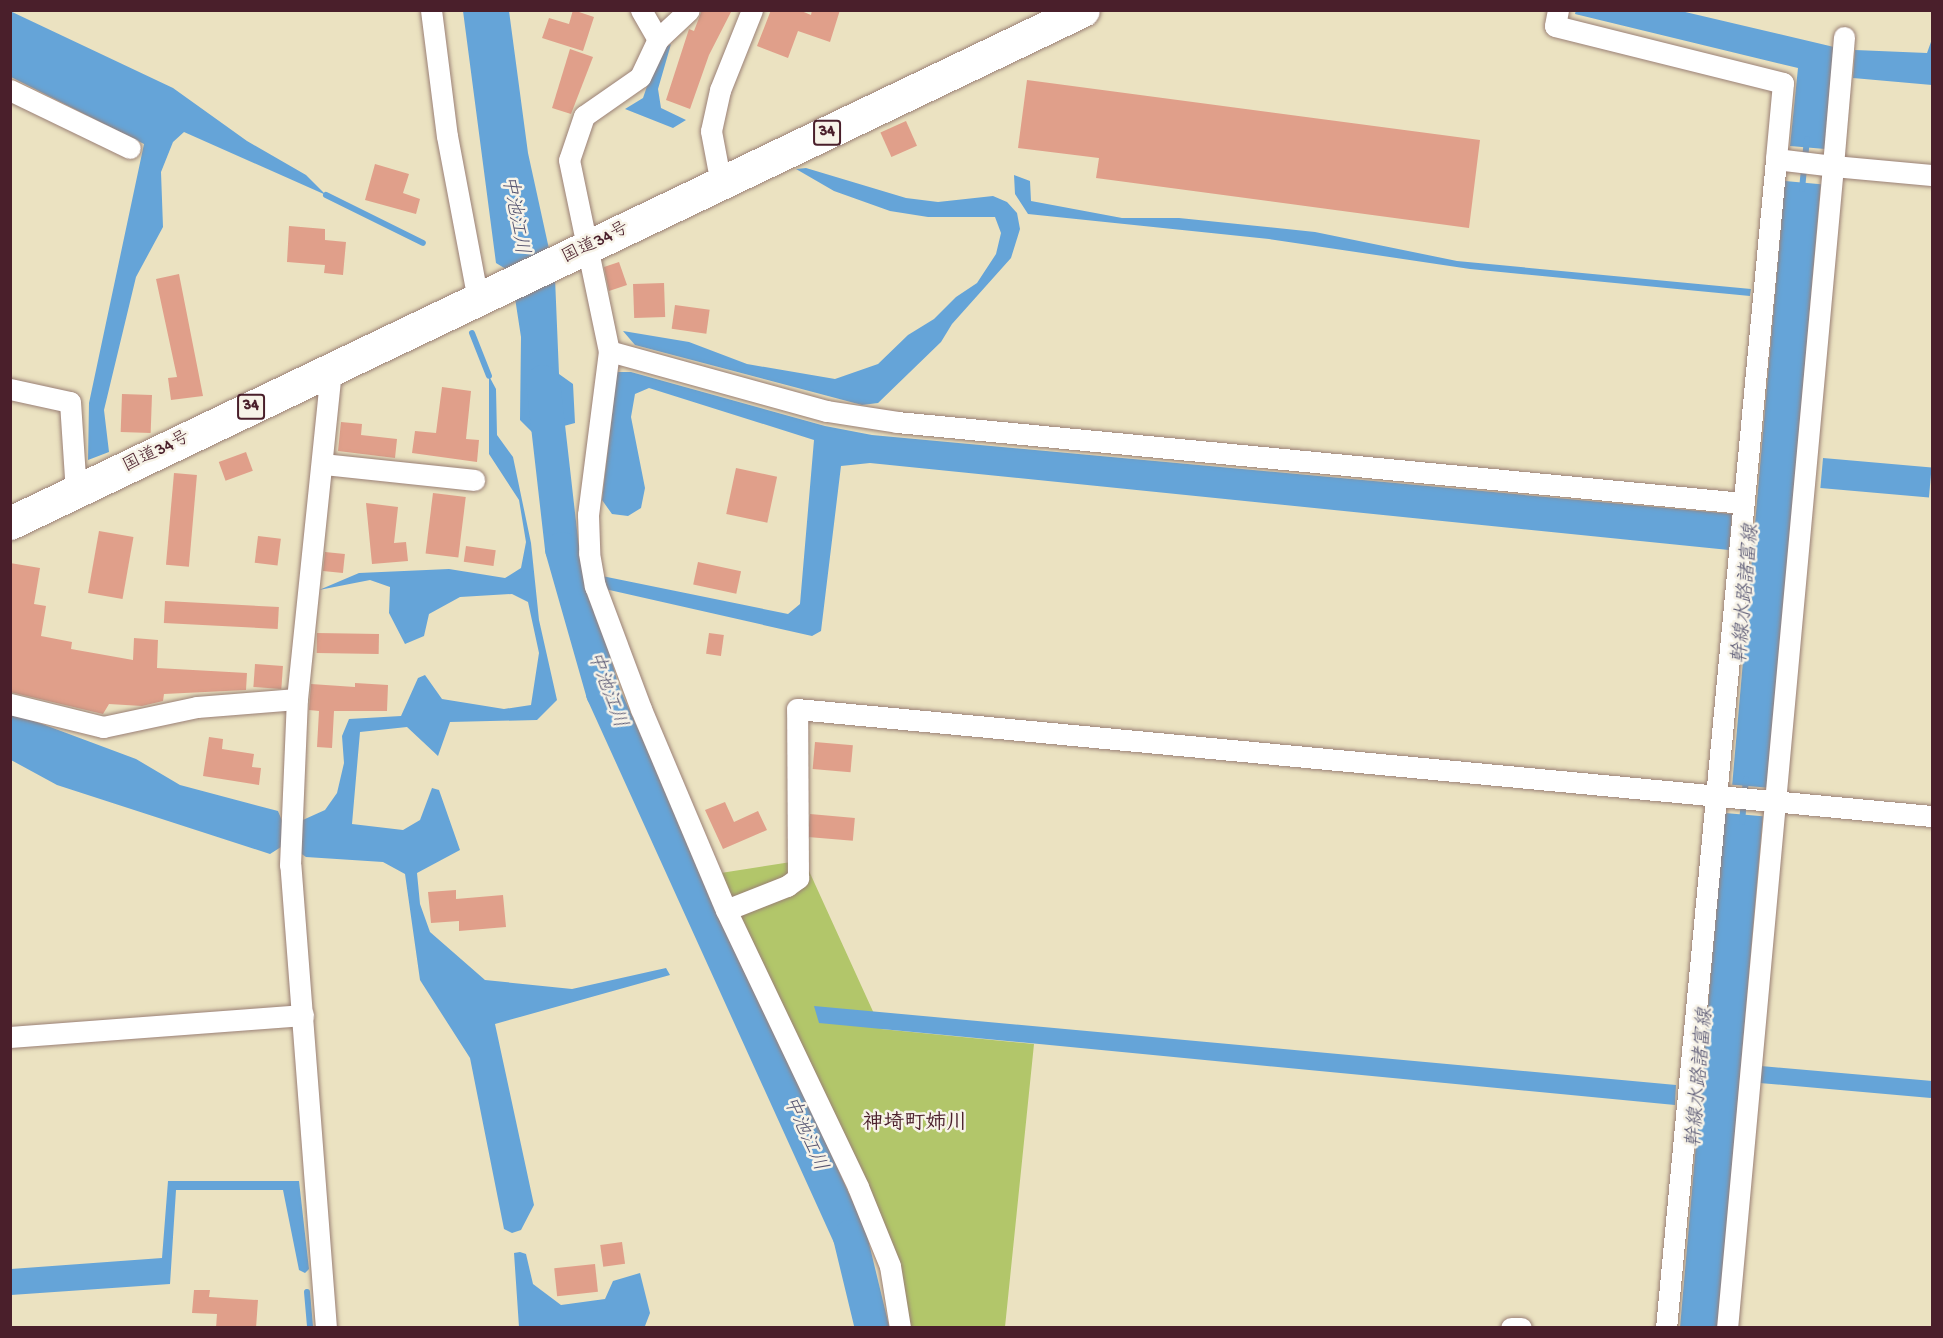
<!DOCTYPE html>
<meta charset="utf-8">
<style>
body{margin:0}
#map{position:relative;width:1943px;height:1338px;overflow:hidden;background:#ebe2c1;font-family:"Gochi Hand","Klee One",sans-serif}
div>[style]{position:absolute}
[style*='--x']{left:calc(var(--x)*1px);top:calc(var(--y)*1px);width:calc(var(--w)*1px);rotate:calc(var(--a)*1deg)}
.green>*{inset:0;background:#b2c66a}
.water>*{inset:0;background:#65a4d8;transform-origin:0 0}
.stream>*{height:6px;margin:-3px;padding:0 3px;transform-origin:3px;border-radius:3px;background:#65a4d8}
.river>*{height:34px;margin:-17px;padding:0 17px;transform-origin:17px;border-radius:17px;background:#65a4d8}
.building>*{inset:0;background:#e09f8a;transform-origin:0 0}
.roads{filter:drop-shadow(0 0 2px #9a8076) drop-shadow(0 0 2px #9a8076)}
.street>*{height:21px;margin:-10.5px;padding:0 10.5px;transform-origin:10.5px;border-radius:10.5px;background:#fff}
.highway>*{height:33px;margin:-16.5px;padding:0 16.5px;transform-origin:16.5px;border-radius:16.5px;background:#fff}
span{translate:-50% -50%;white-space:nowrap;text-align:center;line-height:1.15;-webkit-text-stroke:5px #f7f3e8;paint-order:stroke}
.shield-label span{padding:2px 4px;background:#f7f3e8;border:2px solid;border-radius:4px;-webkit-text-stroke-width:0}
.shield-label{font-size:16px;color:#4a1f2b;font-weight:700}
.street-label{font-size:18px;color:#4a1f2b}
.water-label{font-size:20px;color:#555470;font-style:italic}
.quarter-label{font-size:21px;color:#4a1f2b;font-weight:700}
.frame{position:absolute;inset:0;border:12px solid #4a1f2b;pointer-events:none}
</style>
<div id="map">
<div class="green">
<div style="clip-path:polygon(804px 860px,881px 1029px,1034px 1044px,1005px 1327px,893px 1327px,883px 1263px,708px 875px)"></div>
</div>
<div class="water">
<div style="clip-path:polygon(1576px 10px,1681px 11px,1834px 47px,1825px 149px,1790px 146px,1798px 68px,1575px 14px)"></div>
<div style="clip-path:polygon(10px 11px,173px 88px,247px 141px,306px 175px,326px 195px,184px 132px,173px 142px,161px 172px,163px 227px,136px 277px,104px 410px,109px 452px,88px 460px,89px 403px,144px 144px,11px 77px)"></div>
<div style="clip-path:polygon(463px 11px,509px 11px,528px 153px,549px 249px,511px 272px,496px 263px)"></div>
<div style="clip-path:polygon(1932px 39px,1932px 85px,1853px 78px,1855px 50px,1927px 53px)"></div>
<div style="clip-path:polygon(671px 44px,658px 89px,661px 108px,686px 120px,673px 128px,625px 109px,643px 98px,659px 51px)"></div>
<div style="clip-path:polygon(806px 168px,906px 198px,938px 202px,993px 196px,1007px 202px,1017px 213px,1020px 229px,1011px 258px,952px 324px,941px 342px,878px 403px,862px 405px,635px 345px,623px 331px,689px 342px,747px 364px,835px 379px,878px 364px,908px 335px,934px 319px,956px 297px,977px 283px,996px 254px,1001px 233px,995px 217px,928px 217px,890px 211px,834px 191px,796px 169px)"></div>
<div style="clip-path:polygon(1014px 175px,1030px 181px,1031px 201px,1122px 218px,1179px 218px,1315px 232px,1457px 261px,1751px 289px,1750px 296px,1470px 269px,1269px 239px,1028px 214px,1015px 194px)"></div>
<div style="left:1785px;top:181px;width:36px;height:606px;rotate:5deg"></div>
<div style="clip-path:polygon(555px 278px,559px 374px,573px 384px,575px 423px,534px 434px,520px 420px,521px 337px,515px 298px)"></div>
<div style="clip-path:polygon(617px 372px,631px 372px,825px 426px,872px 435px,1732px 514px,1729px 550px,870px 463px,841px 466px,821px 631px,812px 636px,605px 589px,602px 576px,788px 614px,800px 604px,814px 440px,649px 388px,635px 394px,631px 417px,645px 488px,641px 508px,628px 516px,612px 514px,602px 500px)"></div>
<div style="clip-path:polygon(489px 376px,496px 389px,497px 435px,513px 457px,531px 543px,539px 620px,557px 700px,537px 720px,450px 722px,438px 756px,407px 727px,360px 732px,352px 824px,403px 830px,420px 820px,432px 788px,439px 790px,460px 850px,417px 873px,420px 904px,430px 932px,485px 980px,572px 989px,666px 968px,670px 975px,495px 1024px,534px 1205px,521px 1230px,512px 1233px,504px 1229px,470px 1058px,420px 980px,405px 874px,383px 862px,306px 857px,293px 848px,281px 847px,270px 854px,57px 785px,11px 760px,10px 712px,136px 759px,180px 785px,278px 811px,285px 828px,325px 810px,337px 793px,344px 763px,342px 736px,349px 719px,401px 716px,418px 678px,425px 675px,442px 699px,504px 709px,531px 705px,539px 653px,528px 602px,512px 594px,460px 597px,429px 614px,424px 636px,405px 644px,389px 613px,390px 587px,370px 580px,319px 590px,359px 573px,449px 569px,505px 578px,521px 568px,526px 542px,519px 500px,489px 454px)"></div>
<div style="left:1823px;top:458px;width:109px;height:30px;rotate:5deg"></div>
<div style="left:1725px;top:813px;width:38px;height:517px;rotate:5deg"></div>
<div style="clip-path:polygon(814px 1006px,1676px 1085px,1675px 1105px,819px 1023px)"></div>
<div style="left:1761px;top:1066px;width:172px;height:17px;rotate:5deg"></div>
<div style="clip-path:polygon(168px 1181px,299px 1181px,309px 1269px,305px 1273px,299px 1270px,283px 1190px,176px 1190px,170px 1284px,11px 1295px,11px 1269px,162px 1258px)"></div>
<div style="clip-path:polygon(520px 1252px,526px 1254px,533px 1284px,561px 1305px,605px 1299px,613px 1281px,640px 1273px,650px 1313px,645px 1326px,519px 1327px,514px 1253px)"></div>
</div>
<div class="stream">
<div style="--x:1802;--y:189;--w:50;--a:-84.3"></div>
<div style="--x:326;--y:195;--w:108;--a:26.3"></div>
<div style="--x:472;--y:333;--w:46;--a:68.4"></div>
<div style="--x:1742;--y:822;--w:43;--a:-84.7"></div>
<div style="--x:307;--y:1292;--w:36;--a:85"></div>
</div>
<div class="river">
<div style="--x:543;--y:382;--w:168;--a:83.5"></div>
<div style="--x:562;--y:549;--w:150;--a:74.1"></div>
<div style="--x:603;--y:693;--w:597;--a:65.58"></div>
<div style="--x:850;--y:1237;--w:94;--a:76.4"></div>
</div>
<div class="building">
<div style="clip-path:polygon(573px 10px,594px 17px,583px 51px,542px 38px,549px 18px,569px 24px)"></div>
<div style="clip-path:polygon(702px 10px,732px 10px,709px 55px,690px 109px,666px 100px,689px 29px,694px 31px)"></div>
<div style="clip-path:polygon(771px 10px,799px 10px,811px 15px,812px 10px,840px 10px,830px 42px,798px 31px,788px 58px,757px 46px)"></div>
<div style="clip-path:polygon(570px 49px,593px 57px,571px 114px,552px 108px)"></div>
<div style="clip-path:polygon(1027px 80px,1480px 140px,1469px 228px,1096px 178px,1099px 158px,1018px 148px)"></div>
<div style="left:906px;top:121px;width:27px;height:28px;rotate:66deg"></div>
<div style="clip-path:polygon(375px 164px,409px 174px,403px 193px,420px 199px,416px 214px,365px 200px)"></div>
<div style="clip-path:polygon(289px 226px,325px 229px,325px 240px,346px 242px,343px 275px,324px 273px,325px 265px,287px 262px)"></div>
<div style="clip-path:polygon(619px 262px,627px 285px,609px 291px,604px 267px)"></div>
<div style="clip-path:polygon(179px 274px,203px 396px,171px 400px,168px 378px,177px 377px,156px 279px)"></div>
<div style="left:664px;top:283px;width:34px;height:31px;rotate:88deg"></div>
<div style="left:675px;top:305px;width:35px;height:24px;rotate:8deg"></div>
<div style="clip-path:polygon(442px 387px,471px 391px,466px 439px,479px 440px,477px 462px,412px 453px,415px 431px,436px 433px)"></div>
<div style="left:122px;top:394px;width:30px;height:38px;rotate:2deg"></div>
<div style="clip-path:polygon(341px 422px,362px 424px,361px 435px,397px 439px,395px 458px,338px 451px)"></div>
<div style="left:246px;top:452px;width:20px;height:29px;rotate:70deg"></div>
<div style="left:736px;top:468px;width:42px;height:47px;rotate:12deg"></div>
<div style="left:174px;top:473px;width:23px;height:92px;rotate:5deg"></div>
<div style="left:433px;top:493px;width:33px;height:61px;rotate:7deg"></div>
<div style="clip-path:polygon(366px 503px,398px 507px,394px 543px,406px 542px,408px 561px,372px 564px)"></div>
<div style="left:99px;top:531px;width:35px;height:63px;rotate:10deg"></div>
<div style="left:258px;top:536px;width:23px;height:27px;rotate:7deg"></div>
<div style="left:466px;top:546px;width:30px;height:16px;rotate:8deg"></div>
<div style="left:325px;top:552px;width:20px;height:19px;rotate:6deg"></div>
<div style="left:698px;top:562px;width:44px;height:23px;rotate:12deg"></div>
<div style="clip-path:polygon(10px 563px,40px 568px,34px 604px,46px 606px,41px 636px,72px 642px,71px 649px,133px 660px,134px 638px,158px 640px,157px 668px,247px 673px,246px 690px,164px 694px,163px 701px,142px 706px,109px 704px,103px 714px,10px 692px)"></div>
<div style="left:165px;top:601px;width:114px;height:22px;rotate:3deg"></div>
<div style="left:317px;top:633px;width:62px;height:20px;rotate:1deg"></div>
<div style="left:709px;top:633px;width:15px;height:21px;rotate:8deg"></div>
<div style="left:255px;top:664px;width:28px;height:23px;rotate:4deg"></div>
<div style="clip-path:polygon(355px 683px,388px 685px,387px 711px,334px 711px,332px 748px,317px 747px,319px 711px,309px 710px,311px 684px,355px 687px)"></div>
<div style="clip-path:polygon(209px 737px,223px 739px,222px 749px,254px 754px,252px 767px,261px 768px,259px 785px,203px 776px)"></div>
<div style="left:815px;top:742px;width:38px;height:27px;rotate:5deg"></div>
<div style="clip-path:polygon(725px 802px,734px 822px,758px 811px,767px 830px,723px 849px,705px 810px)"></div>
<div style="left:810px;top:814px;width:45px;height:23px;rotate:5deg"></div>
<div style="clip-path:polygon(456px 890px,456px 899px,503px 895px,506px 927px,459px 931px,459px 921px,431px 923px,428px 892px)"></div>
<div style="left:622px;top:1242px;width:22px;height:22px;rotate:82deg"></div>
<div style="left:595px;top:1264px;width:28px;height:41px;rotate:84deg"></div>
<div style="clip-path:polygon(194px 1290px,210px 1290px,209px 1297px,258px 1300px,256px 1328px,216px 1328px,217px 1314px,192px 1313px)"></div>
</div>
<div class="roads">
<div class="street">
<div style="--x:431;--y:10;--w:127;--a:82.8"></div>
<div style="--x:447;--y:136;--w:167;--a:79.3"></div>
<div style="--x:641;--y:10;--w:34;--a:60"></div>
<div style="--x:658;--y:39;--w:42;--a:-43.1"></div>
<div style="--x:1558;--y:10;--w:16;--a:101"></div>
<div style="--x:1555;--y:26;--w:235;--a:14"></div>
<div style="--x:1783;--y:83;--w:76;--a:95.3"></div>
<div style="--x:1776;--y:159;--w:57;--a:7"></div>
<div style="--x:1833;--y:166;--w:1167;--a:95.21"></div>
<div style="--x:1844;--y:37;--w:129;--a:94.9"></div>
<div style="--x:1833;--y:166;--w:99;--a:5.2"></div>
<div style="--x:658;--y:39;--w:42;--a:115.3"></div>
<div style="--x:640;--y:77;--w:68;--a:145.1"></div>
<div style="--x:584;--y:116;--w:46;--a:108.8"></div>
<div style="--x:569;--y:160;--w:195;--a:78.2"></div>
<div style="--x:609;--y:351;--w:165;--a:97.3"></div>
<div style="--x:588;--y:515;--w:38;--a:88"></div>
<div style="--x:589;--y:553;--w:34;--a:80"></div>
<div style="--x:595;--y:586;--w:131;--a:69.5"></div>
<div style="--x:641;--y:709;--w:218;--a:67.1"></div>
<div style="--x:726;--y:910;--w:307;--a:64.5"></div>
<div style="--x:858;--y:1187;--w:85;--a:67.9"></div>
<div style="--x:890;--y:1266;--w:63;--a:80.8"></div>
<div style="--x:10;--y:90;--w:133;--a:25.8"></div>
<div style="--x:721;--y:184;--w:54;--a:-100.7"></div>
<div style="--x:711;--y:131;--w:42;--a:-77.6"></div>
<div style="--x:720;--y:90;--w:86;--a:-68.2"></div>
<div style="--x:609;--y:351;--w:226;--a:15.4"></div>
<div style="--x:827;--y:411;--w:71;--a:8.9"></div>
<div style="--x:897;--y:422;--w:850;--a:5.47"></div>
<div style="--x:10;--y:389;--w:61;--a:12.2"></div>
<div style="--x:70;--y:402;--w:90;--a:86.2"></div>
<div style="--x:323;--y:464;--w:152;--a:6"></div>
<div style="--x:10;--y:704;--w:96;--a:13.9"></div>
<div style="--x:103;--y:727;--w:96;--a:-12"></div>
<div style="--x:197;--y:707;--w:100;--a:-4.6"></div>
<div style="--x:726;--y:910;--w:66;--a:-21.5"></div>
<div style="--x:787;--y:886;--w:14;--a:-36"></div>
<div style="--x:798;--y:878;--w:169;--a:-90.3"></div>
<div style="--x:797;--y:709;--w:1140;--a:5.39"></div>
<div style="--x:10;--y:1037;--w:294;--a:-4.3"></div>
<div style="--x:326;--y:1328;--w:464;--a:-94.4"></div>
<div style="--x:290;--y:865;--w:166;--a:-87.6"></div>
<div style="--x:297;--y:699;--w:332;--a:-84.1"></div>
<div style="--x:1511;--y:1328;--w:10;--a:0"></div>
<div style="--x:1666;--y:1328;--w:1174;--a:-84.62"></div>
</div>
<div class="highway">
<div style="--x:10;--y:523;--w:1189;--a:-25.55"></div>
</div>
</div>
<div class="shield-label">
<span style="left:827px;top:133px">34</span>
<span style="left:251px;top:407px">34</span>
</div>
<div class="street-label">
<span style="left:596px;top:244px;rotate:-26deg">国道34号</span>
<span style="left:157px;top:453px;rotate:-26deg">国道34号</span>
</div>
<div class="water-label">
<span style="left:514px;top:215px;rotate:80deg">中池江川</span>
<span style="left:1747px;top:594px;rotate:-85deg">幹線水路諸富線</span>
<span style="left:606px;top:690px;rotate:70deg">中池江川</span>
<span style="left:1701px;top:1078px;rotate:-85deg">幹線水路諸富線</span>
<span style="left:804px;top:1134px;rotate:66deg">中池江川</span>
</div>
<div class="quarter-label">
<span style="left:915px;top:1125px">神埼町姉川</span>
</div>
<div class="frame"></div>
</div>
